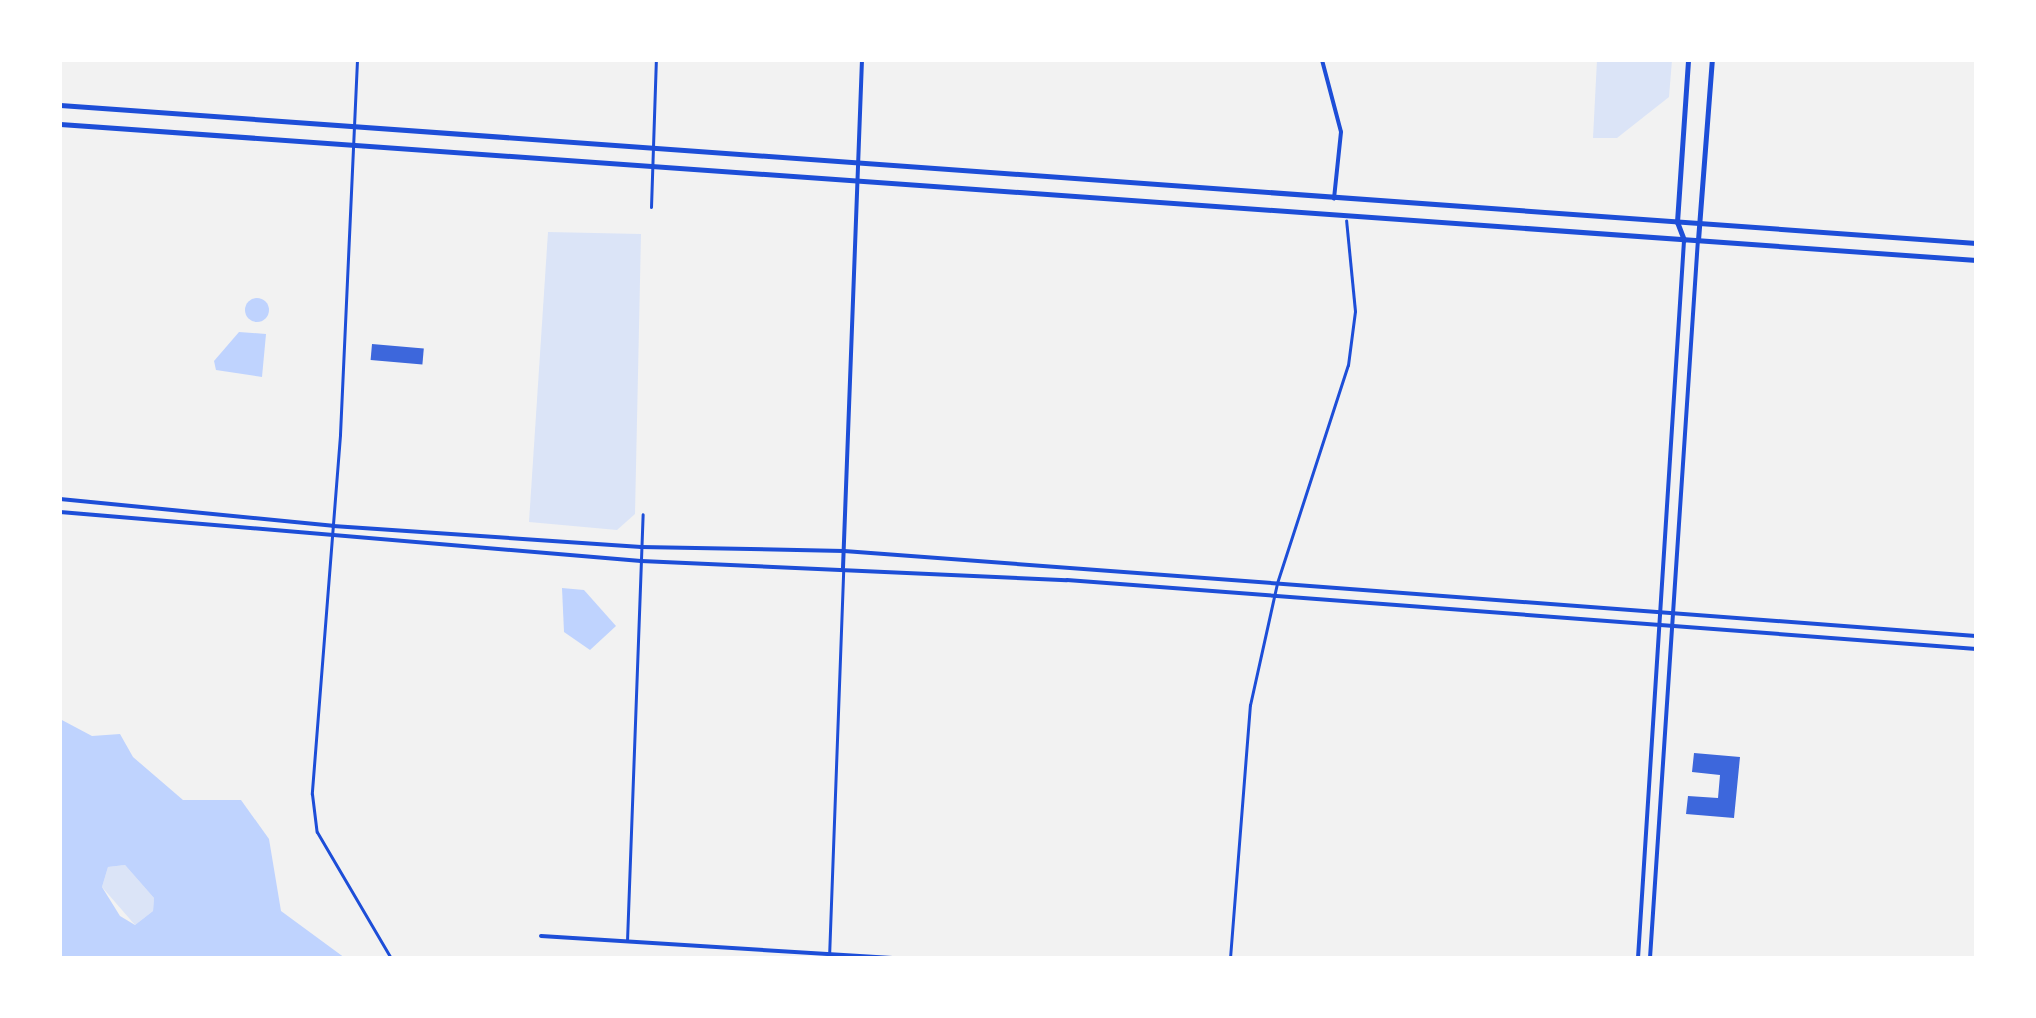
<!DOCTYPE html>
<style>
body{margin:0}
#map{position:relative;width:2036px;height:1018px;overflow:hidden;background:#f2f2f2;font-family:Figtree,sans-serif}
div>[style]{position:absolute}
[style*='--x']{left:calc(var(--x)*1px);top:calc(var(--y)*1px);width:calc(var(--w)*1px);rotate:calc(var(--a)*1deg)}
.green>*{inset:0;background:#dbe4f7}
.water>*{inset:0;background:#bfd3fe}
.round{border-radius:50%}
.building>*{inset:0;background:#3d67dc;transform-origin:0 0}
.minor>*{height:3px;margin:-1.5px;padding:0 1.5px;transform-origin:1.5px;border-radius:1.5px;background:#1d4ed8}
.tertiary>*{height:4px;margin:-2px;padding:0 2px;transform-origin:2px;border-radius:2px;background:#1d4ed8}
.primary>*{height:5px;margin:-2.5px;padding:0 2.5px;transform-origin:2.5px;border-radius:2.5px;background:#1d4ed8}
.trunk>*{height:5px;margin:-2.5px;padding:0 2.5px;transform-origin:2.5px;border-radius:2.5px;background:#1d4ed8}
span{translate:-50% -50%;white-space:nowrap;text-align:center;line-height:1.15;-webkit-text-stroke:6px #fff;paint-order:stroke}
.frame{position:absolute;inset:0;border:62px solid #fff;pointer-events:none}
</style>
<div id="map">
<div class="green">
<div style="clip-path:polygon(1597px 60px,1672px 60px,1669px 97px,1617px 138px,1593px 138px)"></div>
<div style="clip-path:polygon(548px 232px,641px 234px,635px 514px,617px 530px,529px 522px)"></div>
<div style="clip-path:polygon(125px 865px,154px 898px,153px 911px,135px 925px,102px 887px,108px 867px)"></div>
</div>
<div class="water">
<div class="round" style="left:245px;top:298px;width:24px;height:24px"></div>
<div style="clip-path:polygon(239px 332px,266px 334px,262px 377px,216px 370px,214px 361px)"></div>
<div style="clip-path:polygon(562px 588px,584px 590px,616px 626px,590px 650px,564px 632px)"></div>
<div style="clip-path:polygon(evenodd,60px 719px,92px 736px,120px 734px,133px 757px,183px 800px,241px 800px,269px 839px,281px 911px,345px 958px,60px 958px,60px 719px,125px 865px,154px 898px,153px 911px,135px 925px,120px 916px,102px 887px,108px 867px,125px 865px)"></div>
</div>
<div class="building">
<div style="left:372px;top:344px;width:52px;height:16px;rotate:5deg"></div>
<div style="clip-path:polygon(1694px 753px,1740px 757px,1734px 818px,1686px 814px,1688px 796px,1718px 798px,1720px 775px,1692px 772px)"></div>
</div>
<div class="minor">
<div style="--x:357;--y:60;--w:375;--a:92.6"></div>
<div style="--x:340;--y:435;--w:360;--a:94.5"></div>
<div style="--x:312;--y:794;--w:38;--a:83"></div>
<div style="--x:317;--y:832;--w:146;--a:59.6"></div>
<div style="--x:651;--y:207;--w:147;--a:-88.1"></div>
<div style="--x:627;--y:941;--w:427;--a:-87.9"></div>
<div style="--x:829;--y:958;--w:388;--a:-87.9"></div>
<div style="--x:1230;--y:958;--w:254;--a:-85.5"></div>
<div style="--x:1250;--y:705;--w:125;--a:-77.5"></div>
<div style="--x:1277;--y:583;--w:229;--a:-72"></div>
<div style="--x:1348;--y:365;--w:54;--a:-82.6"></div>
<div style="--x:1355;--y:311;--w:91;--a:-95.6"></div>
</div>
<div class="tertiary">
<div style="--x:1322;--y:60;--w:74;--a:75.2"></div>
<div style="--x:1341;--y:132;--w:67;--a:96"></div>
<div style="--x:60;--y:499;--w:274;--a:5.6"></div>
<div style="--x:333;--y:526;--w:309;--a:3.9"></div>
<div style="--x:641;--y:547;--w:203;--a:1.1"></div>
<div style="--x:844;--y:551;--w:1135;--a:4.29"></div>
<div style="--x:60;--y:512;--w:583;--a:4.82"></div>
<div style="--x:641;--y:561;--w:426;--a:2.6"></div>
<div style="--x:1067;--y:580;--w:912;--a:4.34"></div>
<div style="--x:843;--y:568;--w:508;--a:-87.86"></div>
<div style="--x:541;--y:936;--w:352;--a:3.6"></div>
<div style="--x:1638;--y:958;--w:719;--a:-86.33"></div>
<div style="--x:1650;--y:958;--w:720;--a:-86.18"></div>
</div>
<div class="primary">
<div style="--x:1684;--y:240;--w:19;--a:-111"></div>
<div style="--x:1677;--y:222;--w:162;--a:-86.1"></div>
<div style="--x:1698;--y:240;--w:181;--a:-85.6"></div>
</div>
<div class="trunk">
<div style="--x:60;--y:105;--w:1921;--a:4.12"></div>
<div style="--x:60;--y:124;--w:1921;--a:4.06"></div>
</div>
<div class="frame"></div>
</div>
